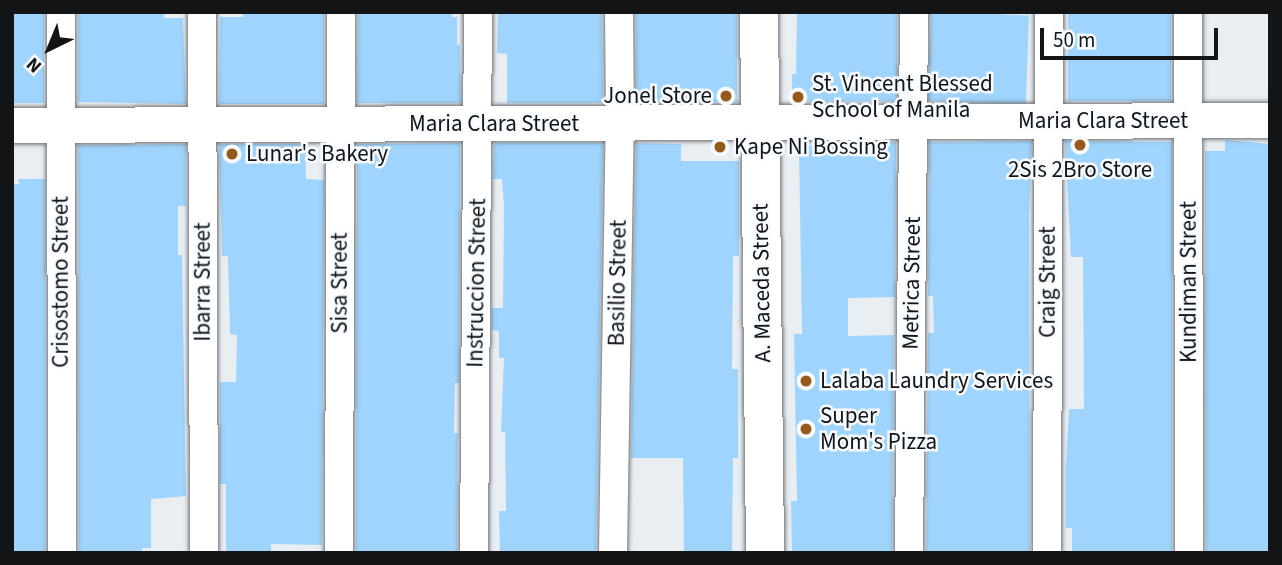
<!DOCTYPE html>
<style>
body{margin:0}
#map{position:relative;width:1282px;height:565px;overflow:hidden;background:#e9eef3;font-family:"Source Sans 3",sans-serif}
div>[style]{position:absolute}
[style*='--x']{left:calc(var(--x)*1px);top:calc(var(--y)*1px);width:calc(var(--w)*1px);rotate:calc(var(--a)*1deg)}
.building>*{inset:0;background:#9ed4fd;transform-origin:0 0}
.roads{filter:drop-shadow(0 0 2px #707478) drop-shadow(0 0 2px #707478)}
.minor>*{height:28px;margin:-14px;padding:0 14px;transform-origin:14px;border-radius:14px;background:#fff}
.tertiary>*{height:35px;margin:-17.5px;padding:0 17.5px;transform-origin:17.5px;border-radius:17.5px;background:#fff}
.secondary>*{height:38px;margin:-19px;padding:0 19px;transform-origin:19px;border-radius:19px;background:#fff}
.dots>*{width:19px;height:19px;translate:-50% -50%;box-sizing:border-box;border:4px solid #f7fbff;border-radius:50%}
span{translate:-50% -50%;white-space:nowrap;text-align:center;line-height:1.15;-webkit-text-stroke:5px #f7fbff;paint-order:stroke}
.poi-label{font-size:23px;color:#121416}
.left{translate:0 -50%;text-align:left}
.right{translate:-100% -50%;text-align:right}
.street-label{font-size:23px;color:#121416}
.frame{position:absolute;inset:0;border:14px solid #121416;pointer-events:none}
.north{position:absolute;left:14px;top:14px;width:70px;height:70px;-webkit-text-stroke:5px #f7fbff;paint-order:stroke;rotate:223deg;font-size:19px;font-weight:700;line-height:28px;text-align:center;color:#121416}
.north::after{content:'';display:block;margin:auto;width:24px;height:32px;background:#121416;clip-path:polygon(50% 0,100% 100%,50% 72%,0 100%)}
.scale{position:absolute;left:1040px;top:28px;width:178px;height:32px;box-sizing:border-box;border:4px solid #121416;border-top:0;padding-left:9px;font-size:21px;line-height:24px;white-space:nowrap;color:#121416;-webkit-text-stroke:5px #f7fbff;paint-order:stroke}
</style>
<div id="map">
<div class="building">
<div style="left:12px;top:12px;width:32px;height:91px"></div>
<div style="clip-path:polygon(78px 12px,164px 12px,164px 18px,183px 18px,186px 104px,78px 102px)"></div>
<div style="clip-path:polygon(243px 12px,324px 12px,324px 104px,219px 104px,220px 17px,243px 17px)"></div>
<div style="clip-path:polygon(358px 12px,452px 12px,452px 17px,457px 17px,457px 45px,460px 45px,461px 103px,357px 103px)"></div>
<div style="clip-path:polygon(498px 12px,602px 12px,603px 103px,507px 103px,507px 54px,497px 53px)"></div>
<div style="left:636px;top:12px;width:101px;height:90px"></div>
<div style="clip-path:polygon(797px 12px,897px 12px,897px 101px,792px 102px,792px 74px,796px 74px)"></div>
<div style="left:931px;top:12px;width:98px;height:89px;rotate:2deg"></div>
<div style="left:1068px;top:12px;width:103px;height:89px"></div>
<div style="clip-path:polygon(1225px 140px,1270px 144px,1270px 553px,1206px 553px,1205px 151px,1225px 151px)"></div>
<div style="clip-path:polygon(1032px 141px,1029px 215px,1030px 553px,926px 553px,928px 333px,934px 333px,933px 296px,928px 296px,929px 142px)"></div>
<div style="clip-path:polygon(1065px 141px,1172px 142px,1172px 553px,1072px 553px,1072px 528px,1066px 528px,1066px 465px,1069px 409px,1084px 409px,1083px 257px,1071px 257px)"></div>
<div style="clip-path:polygon(841px 142px,896px 142px,895px 297px,848px 298px,848px 336px,894px 335px,892px 553px,792px 553px,791px 501px,797px 501px,794px 334px,802px 334px,799px 146px,841px 145px)"></div>
<div style="clip-path:polygon(460px 143px,459px 383px,455px 383px,454px 433px,458px 433px,457px 553px,356px 553px,357px 144px)"></div>
<div style="clip-path:polygon(494px 143px,603px 143px,596px 553px,500px 553px,499px 511px,506px 511px,505px 432px,501px 432px,504px 358px,499px 358px,499px 331px,492px 330px,492px 308px,503px 308px,504px 206px,502px 179px,493px 179px)"></div>
<div style="clip-path:polygon(636px 143px,681px 144px,681px 161px,739px 161px,739px 256px,733px 256px,732px 369px,738px 369px,738px 458px,733px 458px,732px 553px,684px 553px,683px 458px,631px 458px)"></div>
<div style="clip-path:polygon(186px 144px,186px 206px,178px 206px,178px 255px,182px 255px,186px 496px,151px 499px,151px 548px,142px 548px,142px 553px,79px 553px,78px 145px)"></div>
<div style="clip-path:polygon(219px 144px,305px 144px,306px 179px,324px 180px,322px 545px,271px 544px,271px 553px,226px 553px,226px 484px,220px 484px,220px 382px,236px 382px,237px 335px,230px 334px,228px 256px,222px 256px)"></div>
<div style="clip-path:polygon(18px 179px,45px 179px,45px 553px,12px 553px,12px 184px,19px 184px)"></div>
</div>
<div class="roads">
<div class="minor">
<div style="--x:61;--y:12;--w:541;--a:89.89"></div>
<div style="--x:202;--y:12;--w:541;--a:89.79"></div>
<div style="--x:1188;--y:12;--w:541;--a:89.89"></div>
<div style="--x:339;--y:553;--w:541;--a:-89.79"></div>
<div style="--x:474;--y:553;--w:541;--a:-89.58"></div>
<div style="--x:613;--y:553;--w:429;--a:-89.1"></div>
<div style="--x:620;--y:124;--w:112;--a:-90.5"></div>
<div style="--x:909;--y:553;--w:541;--a:-89.47"></div>
<div style="--x:1047;--y:553;--w:541;--a:-89.79"></div>
</div>
<div class="tertiary">
<div style="--x:12;--y:125;--w:1258;--a:-0.23"></div>
</div>
<div class="secondary">
<div style="--x:759;--y:12;--w:541;--a:89.36"></div>
</div>
</div>
<div class="dots">
<div style="left:726px;top:96px;background:#95591a"></div>
<div style="left:798px;top:97px;background:#95591a"></div>
<div style="left:1080px;top:145px;background:#95591a"></div>
<div style="left:720px;top:147px;background:#95591a"></div>
<div style="left:232px;top:154px;background:#95591a"></div>
<div style="left:806px;top:381px;background:#95591a"></div>
<div style="left:806px;top:429px;background:#95591a"></div>
</div>
<div class="poi-label">
<span class="left" style="left:812px;top:97px">St. Vincent Blessed<br>School of Manila</span>
<span class="right" style="left:712px;top:96px">Jonel Store</span>
<span class="left" style="left:734px;top:147px">Kape Ni Bossing</span>
<span class="left" style="left:246px;top:154px">Lunar's Bakery</span>
<span style="left:1080px;top:170px">2Sis 2Bro Store</span>
<span class="left" style="left:820px;top:381px">Lalaba Laundry Services</span>
<span class="left" style="left:820px;top:429px">Super<br>Mom's Pizza</span>
</div>
<div class="street-label">
<span style="left:1103px;top:121px">Maria Clara Street</span>
<span style="left:494px;top:124px">Maria Clara Street</span>
<span style="left:61px;top:282px;rotate:-90deg">Crisostomo Street</span>
<span style="left:203px;top:282px;rotate:-90deg">Ibarra Street</span>
<span style="left:1048px;top:282px;rotate:-90deg">Craig Street</span>
<span style="left:1189px;top:282px;rotate:-90deg">Kundiman Street</span>
<span style="left:340px;top:283px;rotate:-90deg">Sisa Street</span>
<span style="left:477px;top:283px;rotate:-89deg">Instruccion Street</span>
<span style="left:618px;top:283px;rotate:-89deg">Basilio Street</span>
<span style="left:762px;top:283px;rotate:-91deg">A. Maceda Street</span>
<span style="left:912px;top:283px;rotate:-89deg">Metrica Street</span>
</div>
<div class="frame"></div>
<div class="north">N</div>
<div class="scale">50 m</div>
</div>
